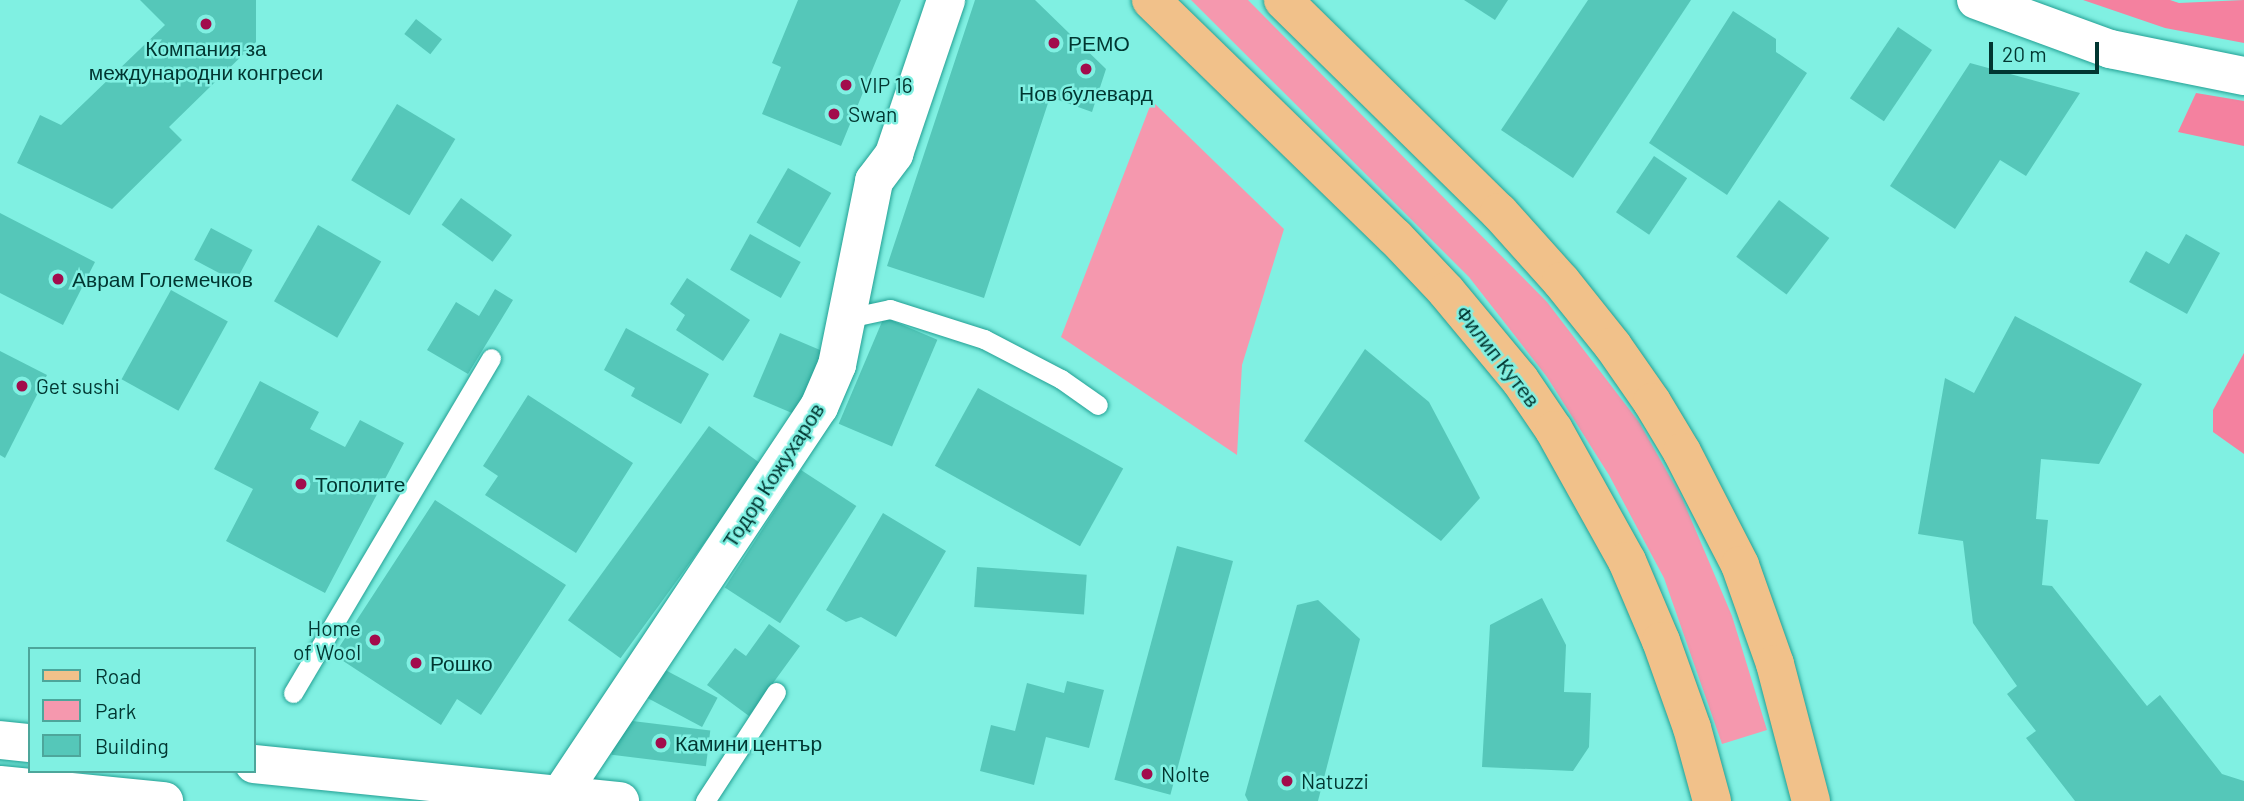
<!DOCTYPE html>
<meta charset="utf-8">
<style>
body{margin:0}
#map{position:relative;width:2244px;height:801px;overflow:hidden;background:#80f0e2;font-family:Barlow,sans-serif}
div>[style]{position:absolute}
[style*='--x']{left:calc(var(--x)*1px);top:calc(var(--y)*1px);width:calc(var(--w)*1px);rotate:calc(var(--a)*1deg)}
.green>*{inset:0;background:#f598ae}
.forest>*{inset:0;background:#f4819f}
.building>*{inset:0;background:#55c7b9;transform-origin:0 0}
.roads{filter:drop-shadow(0 0 2px #23a094) drop-shadow(0 0 2px #23a094)}
.service>*{height:19px;margin:-9.5px;padding:0 9.5px;transform-origin:9.5px;border-radius:9.5px;background:#fff}
.minor>*{height:38px;margin:-19px;padding:0 19px;transform-origin:19px;border-radius:19px;background:#fff}
.secondary>*{height:38px;margin:-19px;padding:0 19px;transform-origin:19px;border-radius:19px;background:#fff}
.primary>*{height:38px;margin:-19px;padding:0 19px;transform-origin:19px;border-radius:19px;background:#f1c18a}
.dots>*{width:19px;height:19px;translate:-50% -50%;box-sizing:border-box;border:4px solid #80f0e2;border-radius:50%}
span{translate:-50% -50%;white-space:nowrap;text-align:center;line-height:1.15;-webkit-text-stroke:5px #80f0e2;paint-order:stroke}
.poi-label{font-size:21px;color:#013631}
.left{translate:0 -50%;text-align:left}
.right{translate:-100% -50%;text-align:right}
.street-label{font-size:21px;color:#013631}
.legend{position:absolute;left:28px;top:647px;width:228px;height:126px;box-sizing:border-box;background:#80f0e2;border:2px solid #4da69b;margin:0;padding:9px 12px;list-style:none;font-size:21px;color:#013631}
.legend li{display:flex;align-items:center;gap:14px;height:35px}
.legend b{width:35px;border:2px solid #4da69b}
.scale{position:absolute;left:1989px;top:42px;width:110px;height:32px;box-sizing:border-box;border:4px solid #013631;border-top:0;padding-left:9px;font-size:21px;line-height:24px;white-space:nowrap;color:#013631;-webkit-text-stroke:5px #80f0e2;paint-order:stroke}
</style>
<div id="map">
<div class="green">
<div style="clip-path:polygon(1191px 0,1248px 0,1547px 302px,1639px 422px,1682px 498px,1732px 616px,1767px 730px,1722px 744px,1664px 578px,1609px 475px,1547px 377px,1469px 277px)"></div>
<div style="clip-path:polygon(1152px 101px,1284px 229px,1242px 365px,1237px 455px,1061px 337px)"></div>
</div>
<div class="forest">
<div style="clip-path:polygon(2083px 0,2170px 0,2179px 3px,2244px 0,2244px 43px,2165px 28px)"></div>
<div style="clip-path:polygon(2196px 93px,2244px 101px,2244px 146px,2178px 132px)"></div>
<div style="clip-path:polygon(2244px 353px,2244px 454px,2213px 432px,2213px 410px)"></div>
</div>
<div class="building">
<div style="clip-path:polygon(140px 0,256px 0,256px 42px,169px 127px,182px 140px,112px 209px,17px 163px,40px 115px,61px 125px,165px 25px)"></div>
<div style="clip-path:polygon(798px 0,901px 0,841px 146px,762px 114px,781px 67px,772px 63px)"></div>
<div style="clip-path:polygon(975px 0,1035px 0,1106px 69px,1092px 112px,1050px 97px,984px 298px,887px 266px)"></div>
<div style="clip-path:polygon(1464px 0,1508px 0,1495px 20px)"></div>
<div style="clip-path:polygon(1588px 0,1691px 0,1573px 178px,1501px 130px)"></div>
<div style="clip-path:polygon(1733px 11px,1776px 39px,1776px 52px,1807px 73px,1727px 195px,1649px 143px)"></div>
<div style="left:416px;top:19px;width:33px;height:19px;rotate:38deg"></div>
<div style="left:1898px;top:27px;width:41px;height:86px;rotate:34deg"></div>
<div style="clip-path:polygon(1970px 63px,2080px 93px,2026px 176px,2000px 160px,1955px 229px,1890px 186px)"></div>
<div style="left:397px;top:104px;width:68px;height:89px;rotate:31deg"></div>
<div style="left:1654px;top:156px;width:40px;height:68px;rotate:34deg"></div>
<div style="left:788px;top:168px;width:50px;height:63px;rotate:30deg"></div>
<div style="left:461px;top:198px;width:63px;height:33px;rotate:36deg"></div>
<div style="left:1779px;top:200px;width:63px;height:71px;rotate:37deg"></div>
<div style="clip-path:polygon(0 213px,95px 262px,63px 325px,0 293px)"></div>
<div style="left:318px;top:225px;width:73px;height:88px;rotate:30deg"></div>
<div style="left:211px;top:228px;width:47px;height:36px;rotate:28deg"></div>
<div style="left:750px;top:234px;width:58px;height:41px;rotate:29deg"></div>
<div style="clip-path:polygon(2186px 234px,2220px 253px,2187px 314px,2129px 282px,2146px 251px,2169px 264px)"></div>
<div style="clip-path:polygon(687px 278px,750px 320px,723px 361px,676px 330px,685px 315px,670px 304px)"></div>
<div style="clip-path:polygon(495px 289px,513px 300px,468px 374px,427px 350px,456px 302px,479px 316px)"></div>
<div style="left:171px;top:290px;width:65px;height:102px;rotate:29deg"></div>
<div style="clip-path:polygon(2015px 316px,2142px 384px,2099px 464px,2041px 459px,2036px 519px,2048px 520px,2042px 585px,2052px 586px,2147px 706px,2160px 695px,2222px 774px,2244px 781px,2244px 801px,2075px 801px,2026px 738px,2036px 731px,2007px 694px,2017px 686px,1973px 623px,1963px 541px,1918px 534px,1945px 378px,1974px 393px)"></div>
<div style="left:884px;top:317px;width:58px;height:116px;rotate:23deg"></div>
<div style="clip-path:polygon(626px 328px,709px 374px,681px 424px,631px 396px,635px 388px,604px 370px)"></div>
<div style="left:780px;top:333px;width:48px;height:69px;rotate:23deg"></div>
<div style="clip-path:polygon(1365px 349px,1429px 402px,1480px 498px,1441px 541px,1304px 441px)"></div>
<div style="clip-path:polygon(0 351px,47px 375px,5px 458px,0 455px)"></div>
<div style="clip-path:polygon(260px 381px,319px 412px,310px 429px,345px 447px,360px 420px,404px 443px,325px 593px,226px 541px,253px 489px,214px 469px)"></div>
<div style="left:978px;top:388px;width:166px;height:89px;rotate:29deg"></div>
<div style="clip-path:polygon(528px 395px,633px 463px,576px 553px,485px 495px,498px 476px,483px 466px)"></div>
<div style="left:709px;top:426px;width:65px;height:240px;rotate:36deg"></div>
<div style="left:801px;top:470px;width:66px;height:140px;rotate:33deg"></div>
<div style="clip-path:polygon(435px 500px,566px 585px,481px 715px,457px 699px,441px 725px,334px 655px)"></div>
<div style="clip-path:polygon(883px 513px,946px 551px,896px 637px,861px 617px,846px 622px,826px 610px)"></div>
<div style="left:1177px;top:546px;width:58px;height:242px;rotate:15deg"></div>
<div style="left:977px;top:567px;width:110px;height:40px;rotate:4deg"></div>
<div style="clip-path:polygon(1542px 598px,1566px 645px,1564px 692px,1591px 693px,1589px 747px,1573px 771px,1482px 767px,1490px 625px)"></div>
<div style="clip-path:polygon(1318px 600px,1360px 639px,1318px 801px,1248px 801px,1245px 795px,1297px 605px)"></div>
<div style="clip-path:polygon(769px 624px,800px 646px,749px 716px,707px 685px,735px 648px,746px 656px)"></div>
<div style="left:654px;top:664px;width:72px;height:33px;rotate:28deg"></div>
<div style="clip-path:polygon(1067px 681px,1104px 690px,1089px 748px,1046px 737px,1034px 785px,980px 771px,991px 725px,1015px 731px,1027px 683px,1064px 693px)"></div>
<div style="left:616px;top:719px;width:95px;height:36px;rotate:7deg"></div>
</div>
<div class="roads">
<div class="service">
<div style="--x:848;--y:318;--w:43;--a:-12.1"></div>
<div style="--x:890;--y:309;--w:99;--a:17.7"></div>
<div style="--x:984;--y:339;--w:87;--a:27.5"></div>
<div style="--x:1061;--y:379;--w:45;--a:35.1"></div>
<div style="--x:293;--y:693;--w:389;--a:-59.4"></div>
<div style="--x:705;--y:801;--w:130;--a:-56.9"></div>
</div>
<div class="minor">
<div style="--x:1976;--y:0;--w:143;--a:20.1"></div>
<div style="--x:2110;--y:49;--w:137;--a:11.4"></div>
<div style="--x:560;--y:795;--w:467;--a:-56.3"></div>
<div style="--x:819;--y:407;--w:46;--a:-66.8"></div>
<div style="--x:837;--y:365;--w:188;--a:-78.6"></div>
<div style="--x:874;--y:181;--w:34;--a:-53"></div>
<div style="--x:894;--y:154;--w:163;--a:-71.3"></div>
</div>
<div class="secondary">
<div style="--x:0;--y:740;--w:30;--a:6"></div>
<div style="--x:254;--y:764;--w:368;--a:5.8"></div>
<div style="--x:0;--y:785;--w:165;--a:5.6"></div>
</div>
<div class="primary">
<div style="--x:1151;--y:0;--w:340;--a:44.2"></div>
<div style="--x:1395;--y:237;--w:74;--a:46.6"></div>
<div style="--x:1446;--y:291;--w:116;--a:50.3"></div>
<div style="--x:1520;--y:380;--w:60;--a:55.8"></div>
<div style="--x:1554;--y:430;--w:150;--a:60.9"></div>
<div style="--x:1627;--y:561;--w:87;--a:67"></div>
<div style="--x:1661;--y:641;--w:92;--a:70.4"></div>
<div style="--x:1692;--y:728;--w:76;--a:74.7"></div>
<div style="--x:1283;--y:0;--w:303;--a:44.5"></div>
<div style="--x:1499;--y:212;--w:93;--a:48.1"></div>
<div style="--x:1561;--y:281;--w:83;--a:51.3"></div>
<div style="--x:1613;--y:346;--w:68;--a:55.1"></div>
<div style="--x:1652;--y:402;--w:58;--a:59"></div>
<div style="--x:1682;--y:452;--w:127;--a:62.8"></div>
<div style="--x:1740;--y:565;--w:105;--a:70.5"></div>
<div style="--x:1775;--y:664;--w:142;--a:75.3"></div>
</div>
</div>
<div class="dots">
<div style="left:206px;top:24px;background:#a20c4c"></div>
<div style="left:1054px;top:43px;background:#a20c4c"></div>
<div style="left:1086px;top:69px;background:#a20c4c"></div>
<div style="left:846px;top:85px;background:#a20c4c"></div>
<div style="left:834px;top:114px;background:#a20c4c"></div>
<div style="left:58px;top:279px;background:#a20c4c"></div>
<div style="left:22px;top:386px;background:#a20c4c"></div>
<div style="left:301px;top:484px;background:#a20c4c"></div>
<div style="left:375px;top:640px;background:#a20c4c"></div>
<div style="left:416px;top:663px;background:#a20c4c"></div>
<div style="left:661px;top:743px;background:#a20c4c"></div>
<div style="left:1147px;top:774px;background:#a20c4c"></div>
<div style="left:1287px;top:781px;background:#a20c4c"></div>
</div>
<div class="poi-label">
<span class="left" style="left:1068px;top:43px">РЕМО</span>
<span style="left:206px;top:60px">Компания за<br>международни конгреси</span>
<span class="left" style="left:860px;top:85px">VIP 16</span>
<span style="left:1086px;top:93px">Нов булевард</span>
<span class="left" style="left:848px;top:114px">Swan</span>
<span class="left" style="left:72px;top:279px">Аврам Големечков</span>
<span class="left" style="left:36px;top:386px">Get sushi</span>
<span class="left" style="left:315px;top:484px">Тополите</span>
<span class="right" style="left:361px;top:640px">Home<br>of Wool</span>
<span class="left" style="left:430px;top:663px">Рошко</span>
<span class="left" style="left:675px;top:743px">Камини център</span>
<span class="left" style="left:1161px;top:774px">Nolte</span>
<span class="left" style="left:1301px;top:781px">Natuzzi</span>
</div>
<div class="street-label">
<span style="left:1498px;top:356px;rotate:52deg">Филип Кутев</span>
<span style="left:773px;top:475px;rotate:-57deg">Тодор Кожухаров</span>
</div>
<ul class="legend">
<li><b style="height:9px;background:#f1c18a"></b>Road</li>
<li><b style="height:19px;background:#f598ae"></b>Park</li>
<li><b style="height:19px;background:#55c7b9"></b>Building</li>
</ul>
<div class="scale">20 m</div>
</div>
